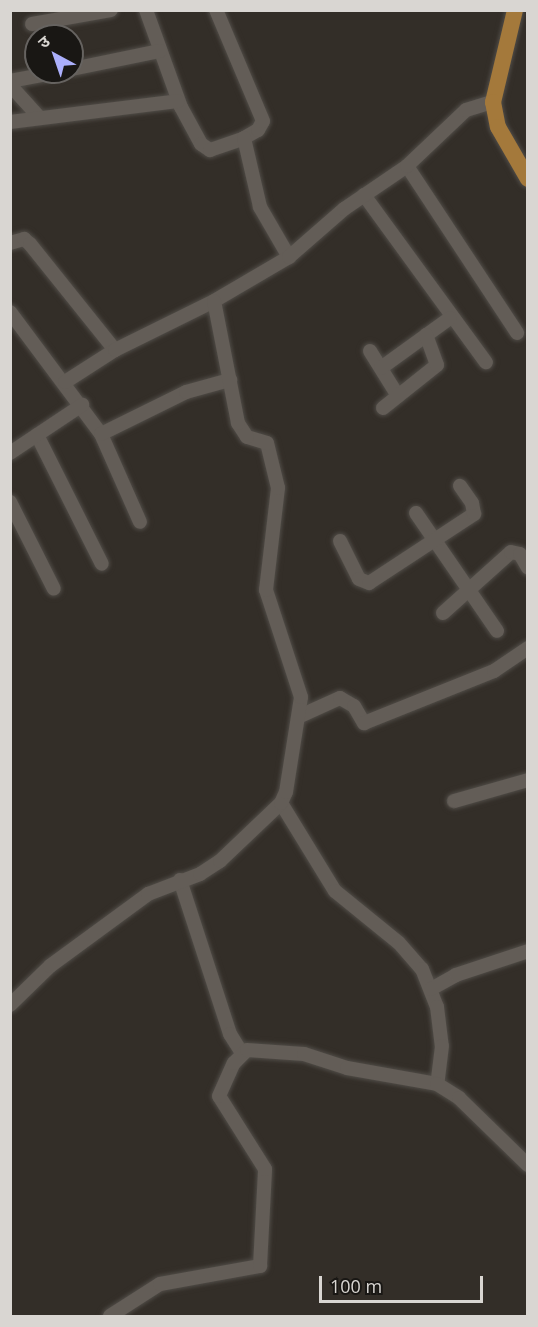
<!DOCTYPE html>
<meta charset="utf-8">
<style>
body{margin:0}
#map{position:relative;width:538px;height:1327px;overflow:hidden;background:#332e28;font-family:"Open Sans","Noto Sans Devanagari",sans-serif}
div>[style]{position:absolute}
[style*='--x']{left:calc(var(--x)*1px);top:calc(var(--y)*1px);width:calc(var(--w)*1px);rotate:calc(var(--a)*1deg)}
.roads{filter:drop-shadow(0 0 2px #504c47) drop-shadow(0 0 2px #504c47)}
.minor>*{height:14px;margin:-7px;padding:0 7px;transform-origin:7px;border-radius:7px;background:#635d57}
.primary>*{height:16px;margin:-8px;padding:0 8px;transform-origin:8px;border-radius:8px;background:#a4793b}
span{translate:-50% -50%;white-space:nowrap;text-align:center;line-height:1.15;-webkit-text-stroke:5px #191714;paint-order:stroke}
.frame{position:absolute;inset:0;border:12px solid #d9d6d2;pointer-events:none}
.north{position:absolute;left:24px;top:24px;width:60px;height:60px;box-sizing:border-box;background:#191714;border:2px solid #666360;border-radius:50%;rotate:320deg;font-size:16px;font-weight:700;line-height:24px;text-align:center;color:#d9d6d2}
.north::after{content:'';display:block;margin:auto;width:21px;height:27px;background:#abaffb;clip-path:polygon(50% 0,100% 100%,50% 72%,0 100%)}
.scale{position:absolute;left:319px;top:1276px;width:164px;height:27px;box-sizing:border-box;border:3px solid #d9d6d2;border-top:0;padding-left:8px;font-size:18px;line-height:21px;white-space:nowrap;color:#d9d6d2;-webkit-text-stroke:4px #191714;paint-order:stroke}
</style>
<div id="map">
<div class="roads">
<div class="minor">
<div style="--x:146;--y:10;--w:103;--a:70.2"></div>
<div style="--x:181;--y:107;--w:42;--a:61.6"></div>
<div style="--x:201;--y:144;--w:11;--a:34"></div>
<div style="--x:210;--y:150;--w:36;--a:-19"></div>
<div style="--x:244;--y:138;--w:16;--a:-30"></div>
<div style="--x:258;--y:130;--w:10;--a:-61"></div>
<div style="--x:263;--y:121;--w:121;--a:-112.9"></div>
<div style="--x:32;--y:24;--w:80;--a:-10"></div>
<div style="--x:72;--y:69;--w:90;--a:-11.6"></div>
<div style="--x:10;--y:81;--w:48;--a:-10.8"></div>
<div style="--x:10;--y:85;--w:43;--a:47.8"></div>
<div style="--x:10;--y:122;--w:169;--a:-7.1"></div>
<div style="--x:244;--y:138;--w:71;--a:76.9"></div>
<div style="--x:260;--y:207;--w:58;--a:59.9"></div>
<div style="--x:407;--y:166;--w:200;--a:56.6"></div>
<div style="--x:364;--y:195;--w:207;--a:53.9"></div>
<div style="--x:10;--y:243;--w:15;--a:-16"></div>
<div style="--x:24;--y:239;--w:8;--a:40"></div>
<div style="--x:30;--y:244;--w:136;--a:51.3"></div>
<div style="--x:10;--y:312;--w:152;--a:53.3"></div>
<div style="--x:101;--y:434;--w:96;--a:66.1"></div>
<div style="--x:370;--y:351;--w:53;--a:58.1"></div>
<div style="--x:381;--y:368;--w:85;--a:-35.9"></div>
<div style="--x:65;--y:382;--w:59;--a:-32.6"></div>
<div style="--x:115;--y:350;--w:110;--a:-26.3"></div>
<div style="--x:214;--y:301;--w:87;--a:-30.4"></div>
<div style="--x:289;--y:257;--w:73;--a:-41.1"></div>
<div style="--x:344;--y:209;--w:76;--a:-34.3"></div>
<div style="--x:407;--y:166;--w:81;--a:-43.5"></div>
<div style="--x:466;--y:110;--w:28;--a:-17"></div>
<div style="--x:383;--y:408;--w:69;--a:-38.5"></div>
<div style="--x:437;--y:365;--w:32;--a:-110"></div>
<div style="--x:101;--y:434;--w:95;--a:-26.3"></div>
<div style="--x:186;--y:392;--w:46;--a:-15.3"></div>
<div style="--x:37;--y:435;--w:144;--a:63.3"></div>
<div style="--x:10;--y:453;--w:87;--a:-33.7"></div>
<div style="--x:10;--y:502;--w:97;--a:63.2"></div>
<div style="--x:416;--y:513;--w:143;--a:55.5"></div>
<div style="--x:340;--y:541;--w:42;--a:63.4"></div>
<div style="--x:359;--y:579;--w:11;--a:22"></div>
<div style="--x:369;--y:583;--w:126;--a:-33.3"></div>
<div style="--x:474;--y:514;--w:11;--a:-100"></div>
<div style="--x:472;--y:503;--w:21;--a:-125"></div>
<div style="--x:443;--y:613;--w:91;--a:-41.9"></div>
<div style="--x:511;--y:552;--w:9;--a:13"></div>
<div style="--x:520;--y:554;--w:16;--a:60"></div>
<div style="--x:300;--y:716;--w:44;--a:-24.2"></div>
<div style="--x:340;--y:698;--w:16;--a:30"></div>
<div style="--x:354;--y:706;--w:20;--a:60"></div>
<div style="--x:364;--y:723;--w:140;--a:-21.8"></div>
<div style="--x:494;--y:671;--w:41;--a:-34.1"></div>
<div style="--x:454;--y:801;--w:77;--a:-15.8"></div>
<div style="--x:281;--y:803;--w:103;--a:58.5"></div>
<div style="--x:335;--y:891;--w:82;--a:39.1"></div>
<div style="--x:399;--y:943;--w:35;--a:49"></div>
<div style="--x:422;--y:969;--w:41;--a:68.5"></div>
<div style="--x:437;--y:1007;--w:39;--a:83"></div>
<div style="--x:442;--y:1046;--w:38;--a:97"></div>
<div style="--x:180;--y:880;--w:162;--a:72"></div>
<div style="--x:230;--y:1034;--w:22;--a:58"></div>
<div style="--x:431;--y:989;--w:29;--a:-29"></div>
<div style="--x:456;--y:975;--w:76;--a:-18.4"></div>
<div style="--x:10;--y:1005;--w:56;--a:-44.3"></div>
<div style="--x:50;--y:966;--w:122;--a:-36.3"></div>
<div style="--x:148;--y:894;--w:56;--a:-21"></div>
<div style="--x:200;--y:874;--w:24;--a:-33"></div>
<div style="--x:220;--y:861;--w:84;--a:-43.6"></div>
<div style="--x:281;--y:803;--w:12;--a:-66"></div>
<div style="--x:286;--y:792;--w:96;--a:-81"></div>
<div style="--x:301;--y:697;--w:113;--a:-108.1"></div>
<div style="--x:266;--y:590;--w:103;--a:-83.3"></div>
<div style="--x:278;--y:488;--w:46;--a:-103.7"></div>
<div style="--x:267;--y:443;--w:21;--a:-163"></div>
<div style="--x:247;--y:437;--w:17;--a:-123"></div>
<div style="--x:238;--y:423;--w:124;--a:-101.1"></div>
<div style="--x:110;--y:1316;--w:59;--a:-32.6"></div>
<div style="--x:160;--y:1284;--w:102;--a:-10.2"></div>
<div style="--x:260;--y:1266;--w:97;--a:-87"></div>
<div style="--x:265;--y:1169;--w:86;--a:-122.2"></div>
<div style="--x:219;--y:1096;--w:36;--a:-66"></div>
<div style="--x:234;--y:1063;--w:18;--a:-45"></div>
<div style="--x:247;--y:1050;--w:57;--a:4"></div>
<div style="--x:304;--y:1054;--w:45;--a:18"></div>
<div style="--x:347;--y:1068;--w:91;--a:10.1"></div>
<div style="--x:437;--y:1084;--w:26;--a:32"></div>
<div style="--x:459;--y:1098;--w:96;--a:44.2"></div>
</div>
<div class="primary">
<div style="--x:515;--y:10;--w:95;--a:103.4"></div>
<div style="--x:493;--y:102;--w:25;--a:79"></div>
<div style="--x:498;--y:127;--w:60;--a:60"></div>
</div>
</div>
<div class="frame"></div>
<div class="north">उ</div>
<div class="scale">100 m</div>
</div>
